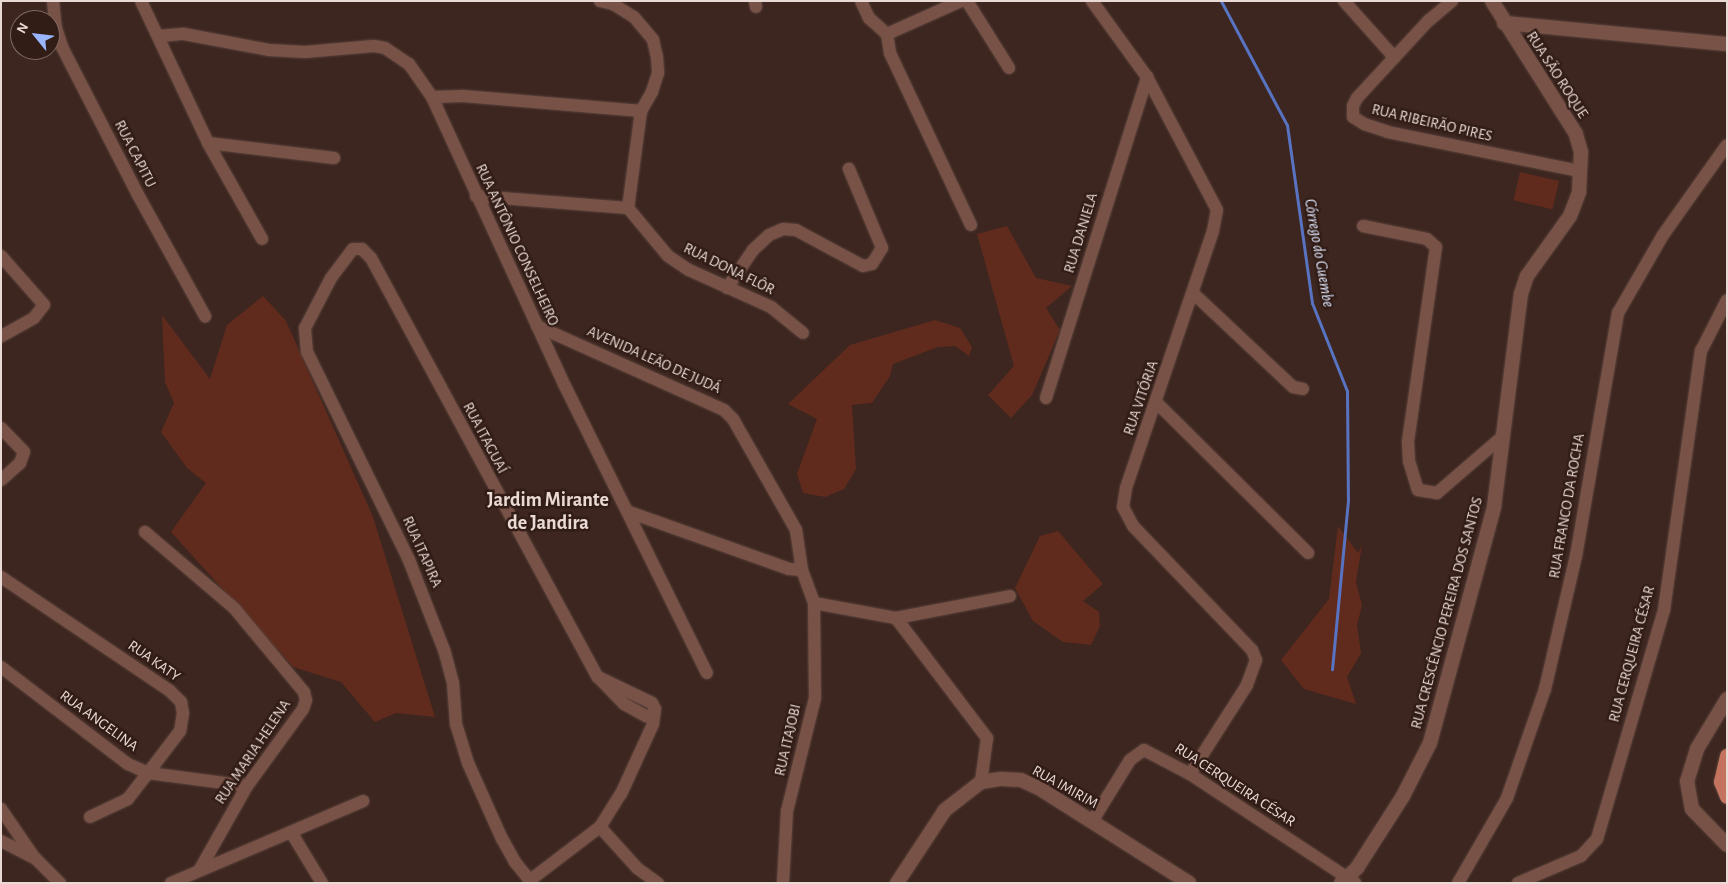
<!DOCTYPE html>
<meta charset="utf-8">
<style>
body{margin:0}
#map{position:relative;width:1728px;height:884px;overflow:hidden;background:#3d261f;font-family:"Alegreya Sans",sans-serif}
div>[style]{position:absolute}
[style*='--x']{left:calc(var(--x)*1px);top:calc(var(--y)*1px);width:calc(var(--w)*1px);rotate:calc(var(--a)*1deg)}
.green>*{inset:0;background:#602b1d;transform-origin:0 0}
.stream>*{height:3px;margin:-1.5px;padding:0 1.5px;transform-origin:1.5px;border-radius:1.5px;background:#5873c1}
.roads{filter:drop-shadow(0 0 1px #59433c) drop-shadow(0 0 1px #59433c)}
.minor>*{height:12px;margin:-6px;padding:0 6px;transform-origin:6px;border-radius:6px;background:#795247}
.tertiary>*{height:14px;margin:-7px;padding:0 7px;transform-origin:7px;border-radius:7px;background:#795247}
.primary>*{height:14px;margin:-7px;padding:0 7px;transform-origin:7px;border-radius:7px;background:#c4745e}
span{translate:-50% -50%;white-space:nowrap;text-align:center;line-height:1.15;-webkit-text-stroke:5px #321c16;paint-order:stroke}
.street-label{font-size:15px;color:#eadad5}
.water-label{font-size:16px;color:#dbe4fa;font-style:italic}
.district-label{font-size:20px;color:#eadad5;font-weight:700}
.frame{position:absolute;inset:0;border:2px solid #eadad5;pointer-events:none}
.north{position:absolute;left:10px;top:10px;width:50px;height:50px;box-sizing:border-box;background:#321c16;border:1px solid #7c6862;border-radius:50%;rotate:299deg;font-size:14px;font-weight:700;line-height:20px;text-align:center;color:#eadad5}
.north::after{content:'';display:block;margin:auto;width:18px;height:22px;background:#99b5fd;clip-path:polygon(50% 0,100% 100%,50% 72%,0 100%)}
</style>
<div id="map">
<div class="green">
<div style="left:1520px;top:172px;width:40px;height:29px;rotate:13deg"></div>
<div style="clip-path:polygon(1007px 226px,1036px 278px,1072px 286px,1046px 308px,1060px 330px,1032px 395px,1011px 418px,988px 395px,1014px 366px,977px 234px)"></div>
<div style="clip-path:polygon(263px 296px,286px 321px,373px 517px,435px 717px,396px 713px,375px 722px,341px 682px,293px 667px,171px 532px,206px 483px,187px 468px,161px 432px,174px 403px,165px 382px,162px 315px,210px 379px,227px 325px)"></div>
<div style="clip-path:polygon(935px 320px,960px 328px,972px 347px,969px 356px,955px 346px,938px 347px,893px 364px,890px 376px,872px 403px,852px 405px,856px 469px,844px 489px,825px 497px,803px 493px,797px 474px,817px 419px,788px 404px,850px 345px)"></div>
<div style="clip-path:polygon(1338px 526px,1358px 553px,1362px 545px,1356px 582px,1362px 605px,1357px 625px,1361px 653px,1347px 677px,1356px 704px,1304px 689px,1281px 660px,1329px 599px)"></div>
<div style="clip-path:polygon(1058px 531px,1103px 584px,1083px 601px,1099px 612px,1100px 626px,1091px 645px,1063px 642px,1033px 621px,1015px 588px,1040px 536px)"></div>
</div>
<div class="stream">
<div style="--x:1221;--y:1;--w:140;--a:62"></div>
<div style="--x:1287;--y:125;--w:180;--a:82"></div>
<div style="--x:1312;--y:303;--w:95;--a:68.3"></div>
<div style="--x:1347;--y:391;--w:109;--a:89.5"></div>
<div style="--x:1348;--y:500;--w:170;--a:95.4"></div>
</div>
<div class="roads">
<div class="minor">
<div style="--x:53;--y:1;--w:27;--a:84"></div>
<div style="--x:56;--y:28;--w:20;--a:72"></div>
<div style="--x:62;--y:47;--w:164;--a:62.8"></div>
<div style="--x:137;--y:193;--w:141;--a:61.1"></div>
<div style="--x:141;--y:1;--w:157;--a:64.7"></div>
<div style="--x:208;--y:143;--w:110;--a:60.6"></div>
<div style="--x:600;--y:1;--w:13;--a:13"></div>
<div style="--x:613;--y:4;--w:25;--a:32"></div>
<div style="--x:634;--y:17;--w:30;--a:50"></div>
<div style="--x:653;--y:40;--w:17;--a:77"></div>
<div style="--x:657;--y:57;--w:16;--a:86"></div>
<div style="--x:658;--y:73;--w:20;--a:108"></div>
<div style="--x:652;--y:92;--w:22;--a:120"></div>
<div style="--x:641;--y:111;--w:98;--a:97.6"></div>
<div style="--x:628;--y:208;--w:62;--a:50.2"></div>
<div style="--x:668;--y:256;--w:25;--a:34"></div>
<div style="--x:689;--y:270;--w:90;--a:24.3"></div>
<div style="--x:771;--y:307;--w:41;--a:39.1"></div>
<div style="--x:755;--y:1;--w:6;--a:81"></div>
<div style="--x:861;--y:1;--w:19;--a:65"></div>
<div style="--x:869;--y:18;--w:24;--a:42"></div>
<div style="--x:887;--y:34;--w:19;--a:81"></div>
<div style="--x:890;--y:53;--w:190;--a:64.8"></div>
<div style="--x:967;--y:1;--w:79;--a:57.9"></div>
<div style="--x:1092;--y:1;--w:94;--a:54.1"></div>
<div style="--x:1147;--y:77;--w:150;--a:62.2"></div>
<div style="--x:1217;--y:210;--w:21;--a:101"></div>
<div style="--x:1213;--y:231;--w:271;--a:108.7"></div>
<div style="--x:1126;--y:488;--w:19;--a:99"></div>
<div style="--x:1123;--y:507;--w:21;--a:62"></div>
<div style="--x:1133;--y:526;--w:172;--a:46.2"></div>
<div style="--x:1252;--y:650;--w:11;--a:68"></div>
<div style="--x:1256;--y:660;--w:27;--a:110"></div>
<div style="--x:1247;--y:685;--w:106;--a:122.6"></div>
<div style="--x:1344;--y:1;--w:76;--a:48.2"></div>
<div style="--x:1452;--y:1;--w:30;--a:140"></div>
<div style="--x:1429;--y:20;--w:106;--a:132.7"></div>
<div style="--x:1357;--y:98;--w:9;--a:117"></div>
<div style="--x:1353;--y:106;--w:11;--a:90"></div>
<div style="--x:1353;--y:117;--w:13;--a:32"></div>
<div style="--x:1364;--y:124;--w:25;--a:18"></div>
<div style="--x:1388;--y:132;--w:196;--a:11.5"></div>
<div style="--x:887;--y:34;--w:81;--a:-24"></div>
<div style="--x:159;--y:36;--w:25;--a:-5"></div>
<div style="--x:184;--y:34;--w:86;--a:10.7"></div>
<div style="--x:269;--y:50;--w:36;--a:3"></div>
<div style="--x:305;--y:52;--w:69;--a:-5"></div>
<div style="--x:374;--y:46;--w:11;--a:10"></div>
<div style="--x:385;--y:48;--w:29;--a:34"></div>
<div style="--x:409;--y:64;--w:40;--a:55.1"></div>
<div style="--x:432;--y:97;--w:318;--a:65.3"></div>
<div style="--x:565;--y:386;--w:320;--a:63.7"></div>
<div style="--x:432;--y:97;--w:31;--a:-2"></div>
<div style="--x:463;--y:96;--w:179;--a:4.8"></div>
<div style="--x:208;--y:143;--w:127;--a:6.8"></div>
<div style="--x:476;--y:196;--w:152;--a:4.5"></div>
<div style="--x:1363;--y:226;--w:65;--a:11.5"></div>
<div style="--x:1427;--y:239;--w:12;--a:42"></div>
<div style="--x:1436;--y:247;--w:197;--a:98.2"></div>
<div style="--x:1408;--y:442;--w:19;--a:87"></div>
<div style="--x:1409;--y:461;--w:30;--a:73"></div>
<div style="--x:1418;--y:490;--w:19;--a:9"></div>
<div style="--x:1437;--y:493;--w:87;--a:-40.8"></div>
<div style="--x:1;--y:256;--w:65;--a:48.7"></div>
<div style="--x:44;--y:305;--w:16;--a:128"></div>
<div style="--x:34;--y:318;--w:38;--a:151"></div>
<div style="--x:727;--y:288;--w:46;--a:-55.6"></div>
<div style="--x:753;--y:250;--w:22;--a:-43"></div>
<div style="--x:769;--y:235;--w:15;--a:-23"></div>
<div style="--x:783;--y:229;--w:13;--a:4"></div>
<div style="--x:796;--y:230;--w:76;--a:28.2"></div>
<div style="--x:863;--y:266;--w:9;--a:-13"></div>
<div style="--x:872;--y:264;--w:19;--a:-58"></div>
<div style="--x:882;--y:248;--w:86;--a:-112.7"></div>
<div style="--x:1193;--y:293;--w:137;--a:43.2"></div>
<div style="--x:1293;--y:387;--w:10;--a:11"></div>
<div style="--x:537;--y:326;--w:205;--a:24.2"></div>
<div style="--x:724;--y:410;--w:13;--a:45"></div>
<div style="--x:733;--y:419;--w:128;--a:60.4"></div>
<div style="--x:796;--y:530;--w:40;--a:81.5"></div>
<div style="--x:802;--y:570;--w:35;--a:70"></div>
<div style="--x:814;--y:603;--w:95;--a:89.4"></div>
<div style="--x:815;--y:698;--w:116;--a:103.9"></div>
<div style="--x:787;--y:811;--w:72;--a:93.2"></div>
<div style="--x:1046;--y:398;--w:337;--a:-72.5"></div>
<div style="--x:1157;--y:403;--w:213;--a:44.8"></div>
<div style="--x:1;--y:428;--w:33;--a:46"></div>
<div style="--x:24;--y:452;--w:12;--a:110"></div>
<div style="--x:20;--y:463;--w:25;--a:138"></div>
<div style="--x:629;--y:512;--w:170;--a:19.6"></div>
<div style="--x:789;--y:569;--w:13;--a:4"></div>
<div style="--x:145;--y:532;--w:117;--a:40.5"></div>
<div style="--x:234;--y:608;--w:109;--a:50.2"></div>
<div style="--x:304;--y:692;--w:8;--a:76"></div>
<div style="--x:306;--y:700;--w:9;--a:108"></div>
<div style="--x:303;--y:709;--w:95;--a:126"></div>
<div style="--x:247;--y:786;--w:95;--a:119.5"></div>
<div style="--x:1;--y:577;--w:204;--a:34"></div>
<div style="--x:170;--y:691;--w:16;--a:45"></div>
<div style="--x:181;--y:702;--w:11;--a:80"></div>
<div style="--x:183;--y:713;--w:18;--a:99"></div>
<div style="--x:180;--y:731;--w:53;--a:127.3"></div>
<div style="--x:148;--y:773;--w:33;--a:128"></div>
<div style="--x:128;--y:799;--w:42;--a:154.7"></div>
<div style="--x:814;--y:603;--w:83;--a:10.4"></div>
<div style="--x:896;--y:618;--w:116;--a:-10.9"></div>
<div style="--x:896;--y:618;--w:151;--a:52.8"></div>
<div style="--x:987;--y:738;--w:44;--a:97.8"></div>
<div style="--x:1;--y:667;--w:160;--a:37.4"></div>
<div style="--x:128;--y:764;--w:22;--a:24"></div>
<div style="--x:148;--y:773;--w:100;--a:7.5"></div>
<div style="--x:1;--y:809;--w:58;--a:55.5"></div>
<div style="--x:34;--y:857;--w:37;--a:45"></div>
<div style="--x:1093;--y:820;--w:70;--a:-58.3"></div>
<div style="--x:1130;--y:760;--w:17;--a:-36"></div>
<div style="--x:1144;--y:750;--w:52;--a:27.6"></div>
<div style="--x:1190;--y:774;--w:198;--a:33.4"></div>
<div style="--x:600;--y:827;--w:55;--a:47.9"></div>
<div style="--x:637;--y:868;--w:26;--a:36"></div>
<div style="--x:291;--y:832;--w:60;--a:58.7"></div>
<div style="--x:1;--y:841;--w:36;--a:27"></div>
<div style="--x:529;--y:881;--w:89;--a:-37.3"></div>
<div style="--x:600;--y:827;--w:39;--a:-58"></div>
<div style="--x:621;--y:794;--w:77;--a:-65.4"></div>
<div style="--x:653;--y:724;--w:15;--a:-82"></div>
<div style="--x:655;--y:709;--w:7;--a:-117"></div>
<div style="--x:652;--y:703;--w:60;--a:-154.3"></div>
<div style="--x:171;--y:883;--w:209;--a:-23.1"></div>
<div style="--x:532;--y:883;--w:27;--a:-129"></div>
<div style="--x:515;--y:862;--w:26;--a:-119"></div>
<div style="--x:502;--y:839;--w:83;--a:-114.1"></div>
<div style="--x:468;--y:763;--w:41;--a:-107.1"></div>
<div style="--x:456;--y:724;--w:41;--a:-94.2"></div>
<div style="--x:453;--y:683;--w:34;--a:-105"></div>
<div style="--x:444;--y:650;--w:97;--a:-111.3"></div>
<div style="--x:409;--y:560;--w:232;--a:-116.1"></div>
<div style="--x:307;--y:352;--w:24;--a:-95"></div>
<div style="--x:305;--y:328;--w:56;--a:-62.5"></div>
<div style="--x:331;--y:278;--w:36;--a:-53"></div>
<div style="--x:353;--y:249;--w:9;--a:0"></div>
<div style="--x:362;--y:249;--w:13;--a:45"></div>
<div style="--x:371;--y:258;--w:477;--a:61.6"></div>
<div style="--x:598;--y:677;--w:37;--a:46"></div>
<div style="--x:624;--y:704;--w:25;--a:29"></div>
<div style="--x:646;--y:716;--w:8;--a:-7"></div>
<div style="--x:1458;--y:883;--w:98;--a:-60"></div>
<div style="--x:1507;--y:798;--w:115;--a:-70.8"></div>
<div style="--x:1545;--y:689;--w:137;--a:-76.9"></div>
<div style="--x:1576;--y:556;--w:247;--a:-80.2"></div>
<div style="--x:1618;--y:313;--w:90;--a:-60"></div>
<div style="--x:1663;--y:235;--w:110;--a:-54.6"></div>
<div style="--x:1518;--y:883;--w:69;--a:-23.2"></div>
<div style="--x:1581;--y:856;--w:23;--a:-47"></div>
<div style="--x:1597;--y:839;--w:239;--a:-73.7"></div>
<div style="--x:1664;--y:610;--w:262;--a:-81.9"></div>
<div style="--x:1701;--y:351;--w:57;--a:-63"></div>
</div>
<div class="tertiary">
<div style="--x:1504;--y:23;--w:224;--a:5.4"></div>
<div style="--x:1727;--y:699;--w:58;--a:121"></div>
<div style="--x:1697;--y:749;--w:34;--a:107"></div>
<div style="--x:1687;--y:781;--w:28;--a:80"></div>
<div style="--x:1692;--y:809;--w:50;--a:45.8"></div>
<div style="--x:897;--y:883;--w:87;--a:-56.7"></div>
<div style="--x:945;--y:810;--w:46;--a:-37.9"></div>
<div style="--x:981;--y:782;--w:20;--a:-9"></div>
<div style="--x:1001;--y:779;--w:20;--a:3"></div>
<div style="--x:1021;--y:780;--w:23;--a:25"></div>
<div style="--x:1042;--y:790;--w:174;--a:32.3"></div>
<div style="--x:1341;--y:883;--w:22;--a:-43"></div>
<div style="--x:1357;--y:868;--w:85;--a:-57.4"></div>
<div style="--x:1403;--y:796;--w:59;--a:-63"></div>
<div style="--x:1430;--y:743;--w:245;--a:-74.8"></div>
<div style="--x:1494;--y:507;--w:215;--a:-82.8"></div>
<div style="--x:1521;--y:294;--w:19;--a:-72"></div>
<div style="--x:1527;--y:276;--w:74;--a:-54.4"></div>
<div style="--x:1570;--y:216;--w:26;--a:-69"></div>
<div style="--x:1579;--y:192;--w:40;--a:-87.1"></div>
<div style="--x:1581;--y:152;--w:19;--a:-106"></div>
<div style="--x:1576;--y:134;--w:157;--a:-122.3"></div>
</div>
<div class="primary">
<div style="--x:1727;--y:756;--w:27;--a:103"></div>
<div style="--x:1721;--y:782;--w:16;--a:68"></div>
</div>
</div>
<div class="street-label">
<span style="left:1557px;top:75px;rotate:57deg">RUA SÃO ROQUE</span>
<span style="left:1432px;top:123px;rotate:13deg">RUA RIBEIRÃO PIRES</span>
<span style="left:135px;top:154px;rotate:63deg">RUA CAPITU</span>
<span style="left:1081px;top:233px;rotate:-73deg">RUA DANIELA</span>
<span style="left:517px;top:245px;rotate:65deg">RUA ANTÔNIO CONSELHEIRO</span>
<span style="left:729px;top:269px;rotate:26deg">RUA DONA FLÔR</span>
<span style="left:654px;top:360px;rotate:24deg">AVENIDA LEÃO DE JUDÁ</span>
<span style="left:1141px;top:398px;rotate:-71deg">RUA VITÓRIA</span>
<span style="left:485px;top:438px;rotate:62deg">RUA ITAGUAÍ</span>
<span style="left:1567px;top:506px;rotate:-80deg">RUA FRANCO DA ROCHA</span>
<span style="left:422px;top:552px;rotate:66deg">RUA ITAPIRA</span>
<span style="left:1447px;top:613px;rotate:-75deg">RUA CRESCÊNCIO PEREIRA DOS SANTOS</span>
<span style="left:1632px;top:654px;rotate:-75deg">RUA CERQUEIRA CÉSAR</span>
<span style="left:154px;top:661px;rotate:35deg">RUA KATY</span>
<span style="left:99px;top:721px;rotate:36deg">RUA ANGELINA</span>
<span style="left:788px;top:740px;rotate:-77deg">RUA ITAJOBI</span>
<span style="left:253px;top:752px;rotate:-56deg">RUA MARIA HELENA</span>
<span style="left:1235px;top:785px;rotate:33deg">RUA CERQUEIRA CÉSAR</span>
<span style="left:1065px;top:787px;rotate:29deg">RUA IMIRIM</span>
</div>
<div class="water-label">
<span style="left:1319px;top:253px;rotate:80deg">Córrego do Guembe</span>
</div>
<div class="district-label">
<span style="left:548px;top:512px">Jardim Mirante<br>de Jandira</span>
</div>
<div class="frame"></div>
<div class="north">N</div>
</div>
